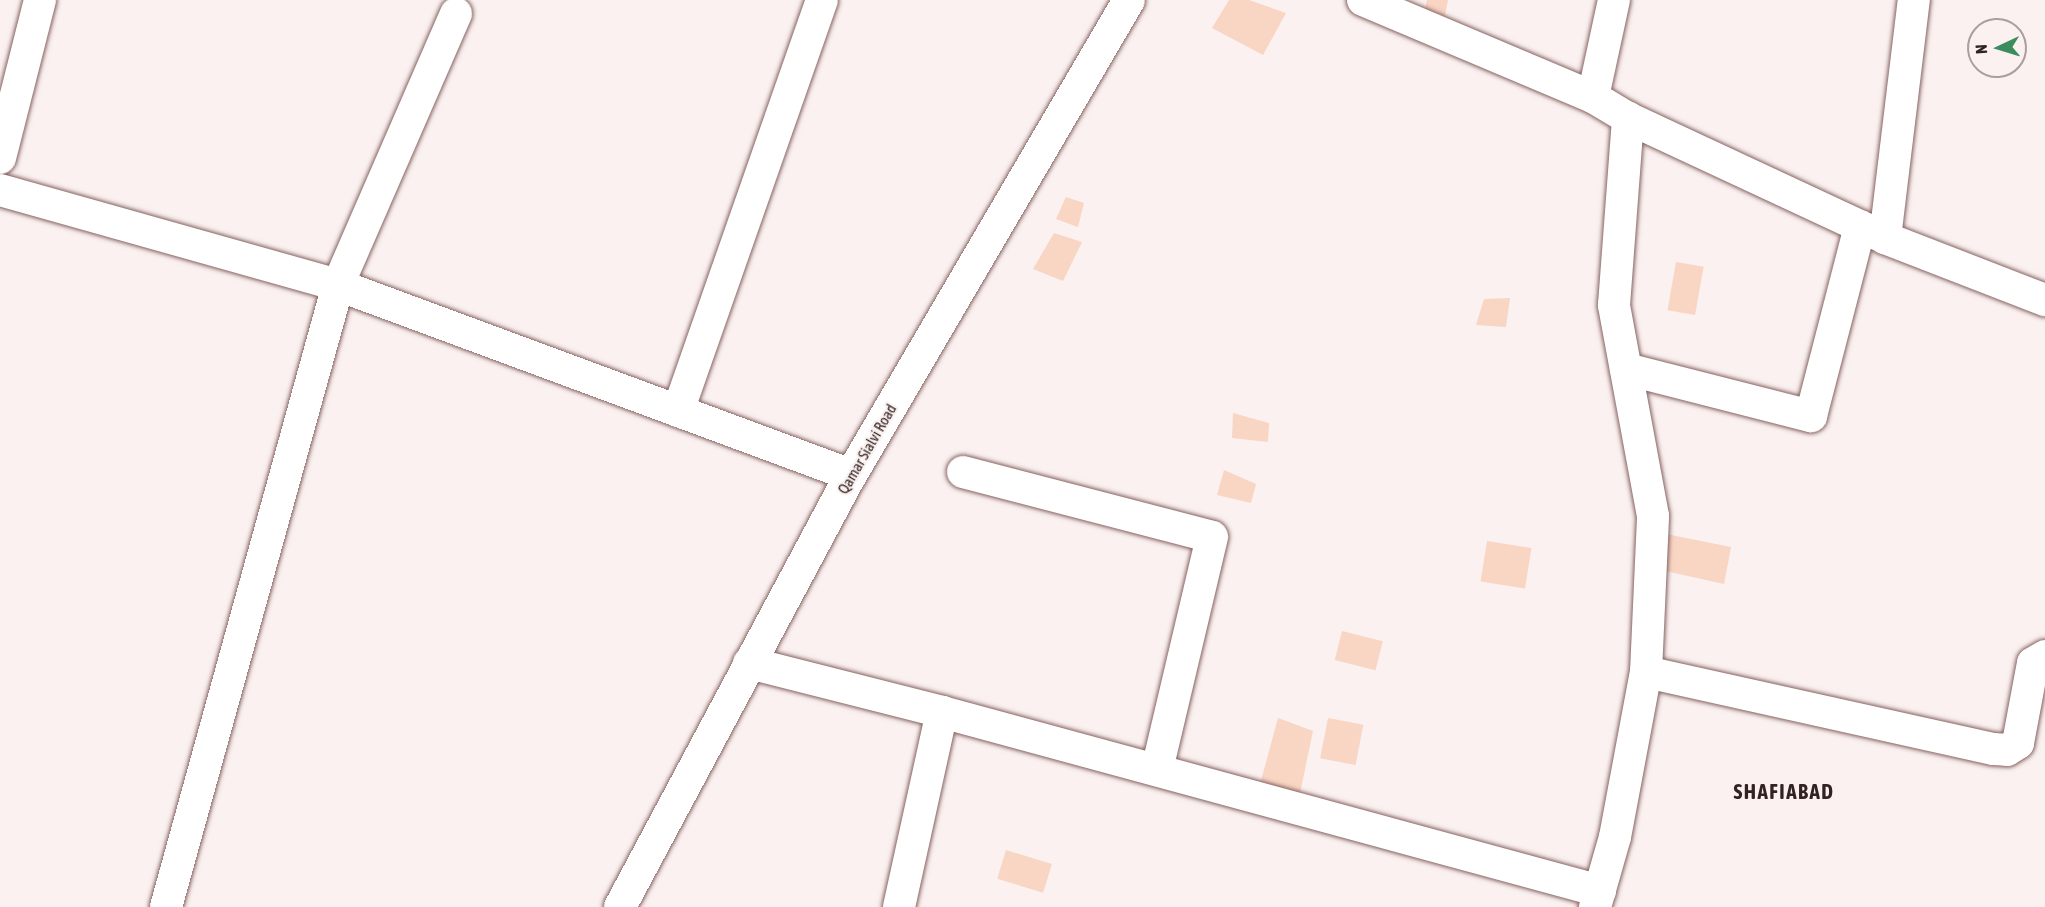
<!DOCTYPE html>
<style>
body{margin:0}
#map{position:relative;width:2045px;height:907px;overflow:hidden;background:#faf1f0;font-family:"Asap Condensed",sans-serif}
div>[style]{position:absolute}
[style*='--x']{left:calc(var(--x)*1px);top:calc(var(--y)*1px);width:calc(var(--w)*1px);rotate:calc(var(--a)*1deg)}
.building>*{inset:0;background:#f9d5c3;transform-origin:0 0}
.roads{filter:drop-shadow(0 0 2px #866260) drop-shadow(0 0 2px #866260)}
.minor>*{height:32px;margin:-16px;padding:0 16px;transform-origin:16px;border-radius:16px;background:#fff}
span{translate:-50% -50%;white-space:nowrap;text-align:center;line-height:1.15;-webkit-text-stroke:4.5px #faf1f0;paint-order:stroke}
.street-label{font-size:15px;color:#322322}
.district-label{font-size:21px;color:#322322;font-weight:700;letter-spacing:1.5px}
.north{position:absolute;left:1967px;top:18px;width:60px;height:60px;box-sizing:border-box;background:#faf1f0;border:2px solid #aa9f9e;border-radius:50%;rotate:266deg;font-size:16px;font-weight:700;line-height:24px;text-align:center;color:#322322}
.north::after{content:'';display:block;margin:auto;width:21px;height:27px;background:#3c8d5e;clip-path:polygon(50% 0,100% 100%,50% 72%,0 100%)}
</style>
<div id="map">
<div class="building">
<div style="clip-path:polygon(1229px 0,1249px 0,1286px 13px,1263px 55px,1212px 28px)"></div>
<div style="clip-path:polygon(1427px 0,1448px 0,1445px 16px,1425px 9px)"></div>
<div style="clip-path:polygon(1066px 197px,1084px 203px,1078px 227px,1056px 219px)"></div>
<div style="clip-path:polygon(1054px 233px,1082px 242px,1063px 281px,1033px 269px)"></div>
<div style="left:1676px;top:262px;width:28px;height:49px;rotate:10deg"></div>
<div style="clip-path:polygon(1510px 298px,1506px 327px,1476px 325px,1484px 299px)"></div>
<div style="clip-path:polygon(1233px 413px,1269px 423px,1268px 442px,1232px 438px)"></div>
<div style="clip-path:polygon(1224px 470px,1256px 484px,1251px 503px,1217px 495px)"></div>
<div style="clip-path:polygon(1661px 533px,1731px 547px,1724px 584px,1661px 570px)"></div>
<div style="left:1487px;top:541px;width:45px;height:41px;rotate:9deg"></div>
<div style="left:1342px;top:631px;width:42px;height:30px;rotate:14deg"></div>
<div style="clip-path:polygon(1278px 718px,1313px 731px,1299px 798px,1259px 788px)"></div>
<div style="left:1328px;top:718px;width:36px;height:41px;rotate:11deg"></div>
<div style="left:1006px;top:850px;width:48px;height:30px;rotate:17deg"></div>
</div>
<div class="roads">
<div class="minor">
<div style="--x:1363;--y:0;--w:250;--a:22.9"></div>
<div style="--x:1593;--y:97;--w:41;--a:31"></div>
<div style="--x:1628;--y:118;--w:284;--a:25"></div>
<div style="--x:1885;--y:238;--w:172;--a:21.2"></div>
<div style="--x:1593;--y:97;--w:99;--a:-77.8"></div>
<div style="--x:0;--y:158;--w:163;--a:-75.8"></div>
<div style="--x:0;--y:190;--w:351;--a:15.7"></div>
<div style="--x:338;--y:285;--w:547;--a:20.32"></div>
<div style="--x:1885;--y:238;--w:240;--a:-83.1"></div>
<div style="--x:1626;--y:369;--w:191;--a:14.3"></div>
<div style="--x:1811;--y:416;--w:196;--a:-75.5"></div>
<div style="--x:678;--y:411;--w:435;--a:-70.7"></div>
<div style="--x:963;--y:472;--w:257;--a:14.6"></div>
<div style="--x:1212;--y:537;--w:239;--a:103.3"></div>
<div style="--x:749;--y:663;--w:199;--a:14.2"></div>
<div style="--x:942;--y:712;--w:682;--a:15.22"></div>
<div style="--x:1646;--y:672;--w:356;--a:12.5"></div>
<div style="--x:1994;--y:749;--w:13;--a:4"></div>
<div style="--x:2007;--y:750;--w:13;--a:-32"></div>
<div style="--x:2018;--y:743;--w:81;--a:-79.4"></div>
<div style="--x:2033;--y:663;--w:14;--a:-30"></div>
<div style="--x:166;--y:907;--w:645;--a:-74.54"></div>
<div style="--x:338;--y:285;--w:296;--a:-66.5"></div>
<div style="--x:620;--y:907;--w:490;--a:-61.9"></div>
<div style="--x:851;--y:475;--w:550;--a:-59.66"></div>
<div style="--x:899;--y:907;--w:200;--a:-77.6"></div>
<div style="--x:1595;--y:907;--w:73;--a:-74.1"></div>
<div style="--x:1615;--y:837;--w:168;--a:-79.4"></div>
<div style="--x:1646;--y:672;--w:156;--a:-87.4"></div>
<div style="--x:1653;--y:516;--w:215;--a:-100.5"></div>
<div style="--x:1614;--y:305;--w:188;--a:-85.7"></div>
</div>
</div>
<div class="street-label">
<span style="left:867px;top:449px;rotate:-60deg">Qamar Sialvi Road</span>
</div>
<div class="district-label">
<span style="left:1784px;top:791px">SHAFIABAD</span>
</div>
<div class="north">N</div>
</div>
